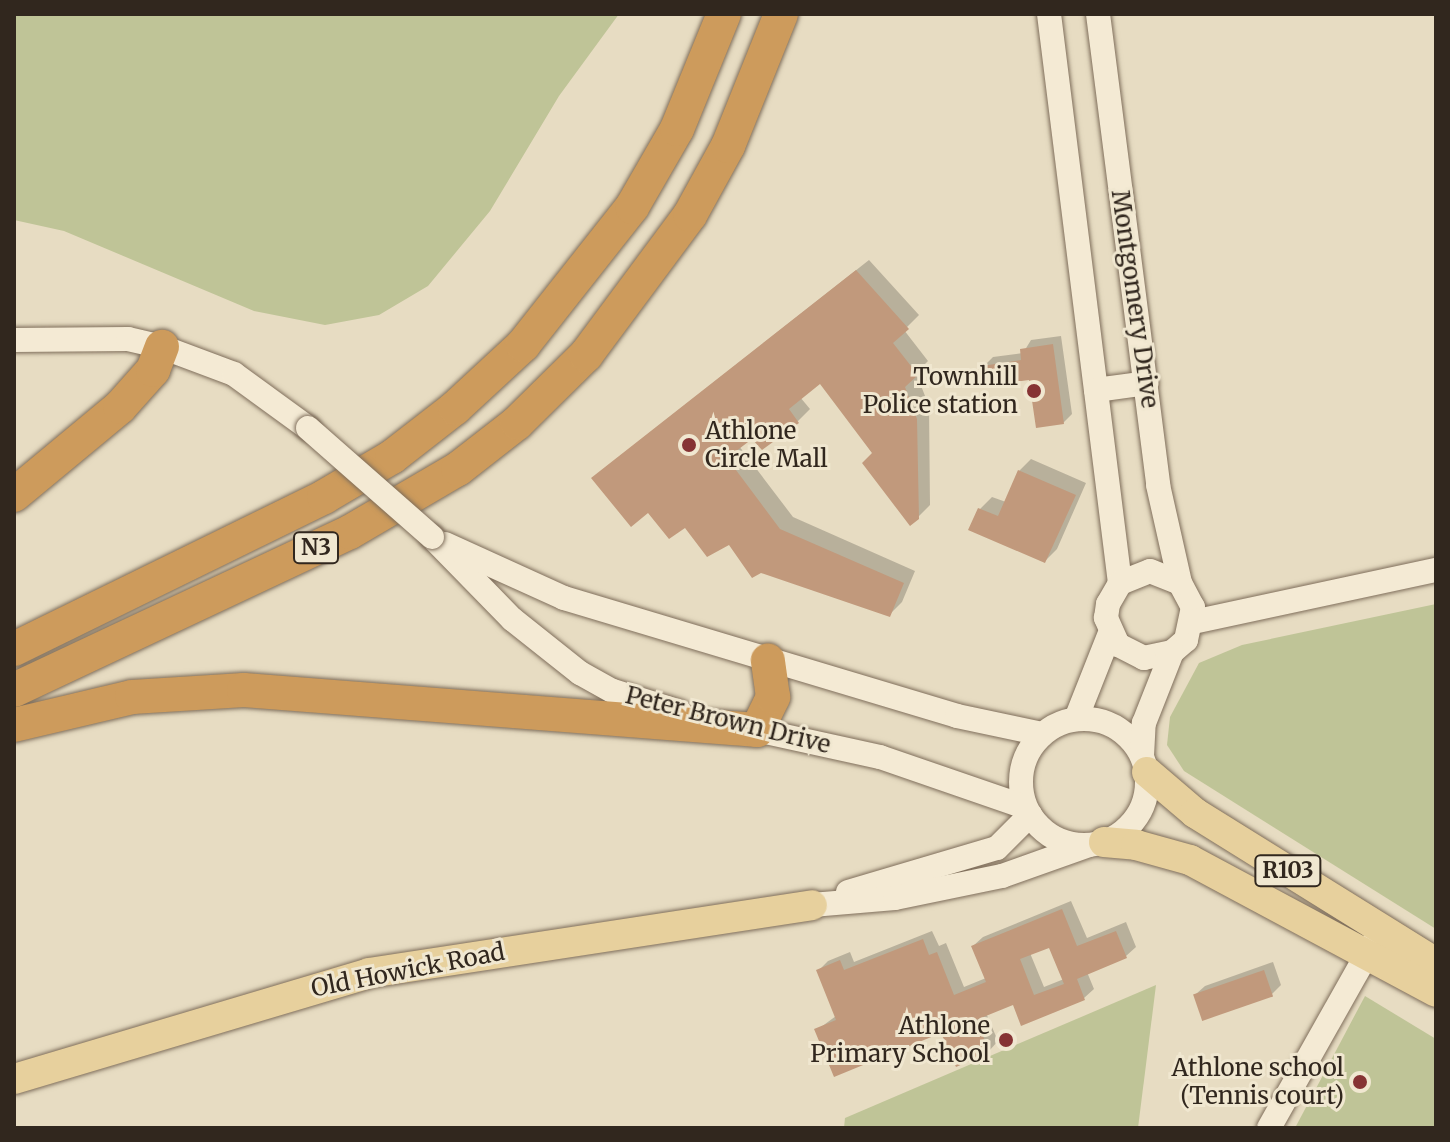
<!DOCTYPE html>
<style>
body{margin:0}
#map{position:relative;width:1450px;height:1142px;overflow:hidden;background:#e7dcc2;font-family:Merriweather,serif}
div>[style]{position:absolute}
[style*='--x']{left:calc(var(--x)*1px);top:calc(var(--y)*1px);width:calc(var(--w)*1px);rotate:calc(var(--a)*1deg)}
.green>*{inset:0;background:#bfc497}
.shadow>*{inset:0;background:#0003}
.building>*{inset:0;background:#c1997c;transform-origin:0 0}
.roads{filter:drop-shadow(0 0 2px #7f6e5b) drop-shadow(0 0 2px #7f6e5b)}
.minor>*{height:24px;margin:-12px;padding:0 12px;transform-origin:12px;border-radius:12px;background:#f4ead4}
.minor>.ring{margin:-12px;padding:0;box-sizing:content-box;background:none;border:24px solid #f4ead4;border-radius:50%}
.major>*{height:30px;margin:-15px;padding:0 15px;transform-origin:15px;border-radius:15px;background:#e7d09d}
.highway>*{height:34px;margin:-17px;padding:0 17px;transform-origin:17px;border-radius:17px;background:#cd9b5c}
.bridges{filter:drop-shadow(0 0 2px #7f6e5b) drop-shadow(0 0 2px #7f6e5b)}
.minor-bridge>*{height:24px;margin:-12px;padding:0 12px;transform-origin:12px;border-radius:12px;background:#f4ead4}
.dots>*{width:22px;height:22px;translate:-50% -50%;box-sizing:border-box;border:4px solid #f0e7d0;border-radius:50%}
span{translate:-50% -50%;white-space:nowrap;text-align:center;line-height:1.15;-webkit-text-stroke:6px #f0e7d0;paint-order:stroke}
.shield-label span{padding:2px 6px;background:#f0e7d0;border:2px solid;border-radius:6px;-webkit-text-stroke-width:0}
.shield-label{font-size:22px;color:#31271e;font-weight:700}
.street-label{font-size:24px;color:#31271e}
.poi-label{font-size:24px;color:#31271e}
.right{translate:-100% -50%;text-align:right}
.left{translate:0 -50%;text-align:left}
.frame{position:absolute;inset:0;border:16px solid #31271e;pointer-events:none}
</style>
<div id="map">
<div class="green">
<div style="clip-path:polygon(14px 14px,619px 14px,559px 96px,490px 211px,428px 286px,379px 315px,325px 325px,254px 311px,64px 231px,14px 220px)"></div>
<div style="clip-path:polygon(1436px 604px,1436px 929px,1184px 771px,1167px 745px,1170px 717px,1199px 663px,1242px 645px)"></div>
<div style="clip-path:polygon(1156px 985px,1138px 1128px,844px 1128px,845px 1118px)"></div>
<div style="clip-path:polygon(1365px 996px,1436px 1039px,1436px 1128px,1295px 1128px)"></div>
</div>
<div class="shadow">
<div style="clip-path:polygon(869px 260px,919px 315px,904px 330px,928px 361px,916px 373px,929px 406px,930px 505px,918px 517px,821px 381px,800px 397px,810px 409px,798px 421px,753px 436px,739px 446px,793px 517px,915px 571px,902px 602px,890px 614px,686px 525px,606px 467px)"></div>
<div style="clip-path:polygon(1061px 336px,1072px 414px,1063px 423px,1031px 377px,984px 366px,993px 357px,1023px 353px,1031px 340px)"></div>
<div style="clip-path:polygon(1031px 459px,1086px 483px,1057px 549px,1045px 561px,980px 509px,992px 497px,1006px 502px,1019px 471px)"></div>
<div style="clip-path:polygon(evenodd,1071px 901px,1087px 938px,1126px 922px,1136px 947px,1126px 956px,1087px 972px,1094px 989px,1084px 998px,1014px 1002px,986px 1013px,998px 1041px,989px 1051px,942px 1031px,817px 1030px,836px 1016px,818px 971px,828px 961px,850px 952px,854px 962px,932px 931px,939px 946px,946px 943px,964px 987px,986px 978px,973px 946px,983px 937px,1071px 901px,1050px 945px,1064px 979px,1044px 987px,1030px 953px,1050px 945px)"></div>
<div style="clip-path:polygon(1273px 962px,1281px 985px,1272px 994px,1196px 994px,1205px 986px)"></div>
</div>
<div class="building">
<div style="clip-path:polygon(856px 270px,909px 329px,893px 343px,918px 375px,905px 387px,917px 419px,919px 519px,910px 526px,862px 463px,872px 453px,820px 384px,789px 409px,799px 423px,762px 450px,752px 439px,727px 458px,780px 529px,904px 583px,890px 617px,761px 573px,752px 578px,729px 545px,707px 557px,685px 528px,669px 539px,648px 513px,631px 527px,591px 478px)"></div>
<div style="clip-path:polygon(1053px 344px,1064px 424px,1036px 428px,1029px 380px,985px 386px,982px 366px,1021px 360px,1020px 349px)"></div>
<div style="clip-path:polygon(1018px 470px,1076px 495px,1045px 563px,968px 530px,978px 508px,998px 516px)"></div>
<div style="clip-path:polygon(evenodd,1062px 909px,1077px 946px,1116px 931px,1127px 958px,1077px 979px,1085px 1000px,1021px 1026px,1013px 1005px,976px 1020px,990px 1052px,956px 1067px,941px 1033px,834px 1077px,814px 1029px,836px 1020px,816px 970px,840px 960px,844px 970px,923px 939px,929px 955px,937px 952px,954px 995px,986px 982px,971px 946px,1062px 909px,1049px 948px,1064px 984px,1034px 995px,1020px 959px,1049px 948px)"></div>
<div style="left:1264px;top:970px;width:28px;height:75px;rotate:71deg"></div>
</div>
<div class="roads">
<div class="minor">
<div style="--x:1049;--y:14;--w:573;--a:82.89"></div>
<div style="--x:1098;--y:14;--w:475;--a:82.7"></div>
<div style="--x:1158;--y:485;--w:100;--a:77.3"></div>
<div style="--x:1180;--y:583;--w:27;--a:62"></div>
<div style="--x:1193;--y:607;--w:34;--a:102"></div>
<div style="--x:1186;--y:640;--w:18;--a:139"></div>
<div style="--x:1172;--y:652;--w:29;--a:168"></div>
<div style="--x:1144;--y:658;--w:29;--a:-153"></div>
<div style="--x:1118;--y:645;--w:30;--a:-114"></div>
<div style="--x:1106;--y:618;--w:14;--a:-82"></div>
<div style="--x:1108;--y:604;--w:24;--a:-60"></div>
<div style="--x:1120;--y:583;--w:32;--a:-22"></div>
<div style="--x:1150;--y:571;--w:32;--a:22"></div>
<div style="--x:14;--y:340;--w:114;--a:-0.5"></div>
<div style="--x:128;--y:339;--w:35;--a:13"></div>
<div style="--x:162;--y:347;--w:77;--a:20.6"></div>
<div style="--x:234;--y:374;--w:92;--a:36.1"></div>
<div style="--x:1096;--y:390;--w:51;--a:-7.8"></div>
<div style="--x:432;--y:537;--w:115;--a:45.7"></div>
<div style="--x:512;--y:619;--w:87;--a:38.5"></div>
<div style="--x:580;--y:673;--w:38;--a:29"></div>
<div style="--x:613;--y:691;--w:70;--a:17.4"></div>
<div style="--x:445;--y:544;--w:131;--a:24.4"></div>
<div style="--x:564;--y:598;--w:410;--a:16.7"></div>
<div style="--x:957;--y:716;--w:87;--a:12"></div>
<div style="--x:1193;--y:622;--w:249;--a:-12.1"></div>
<div class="ring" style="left:1021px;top:719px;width:102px;height:102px"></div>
<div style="--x:1076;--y:719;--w:92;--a:-68.4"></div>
<div style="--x:743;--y:727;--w:140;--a:12.4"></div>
<div style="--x:880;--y:757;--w:153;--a:19"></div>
<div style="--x:1142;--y:756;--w:33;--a:-87"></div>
<div style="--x:1144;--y:723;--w:76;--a:-68.5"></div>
<div style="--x:848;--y:892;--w:155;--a:-16.5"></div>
<div style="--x:997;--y:848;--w:47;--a:-45"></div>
<div style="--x:812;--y:905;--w:83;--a:-4.8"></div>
<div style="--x:895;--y:898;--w:109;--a:-11.6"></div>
<div style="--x:1002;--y:876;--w:92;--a:-19.6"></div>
<div style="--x:1269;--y:1128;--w:214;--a:-60.6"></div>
</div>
<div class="major">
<div style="--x:1147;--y:772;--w:63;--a:40.5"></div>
<div style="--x:1195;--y:813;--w:284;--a:31.9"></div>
<div style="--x:1104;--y:842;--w:32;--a:5"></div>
<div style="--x:1136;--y:845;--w:56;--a:15.5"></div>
<div style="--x:1190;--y:860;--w:279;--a:28.2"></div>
<div style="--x:14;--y:1079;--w:370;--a:-16.6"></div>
<div style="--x:369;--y:973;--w:448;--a:-8.7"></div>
</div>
<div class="highway">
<div style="--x:14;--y:495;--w:138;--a:-39.7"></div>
<div style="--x:120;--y:407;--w:50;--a:-48.3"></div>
<div style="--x:153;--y:370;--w:25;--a:-69"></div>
<div style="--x:14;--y:649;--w:345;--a:-26.1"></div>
<div style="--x:324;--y:497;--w:79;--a:-30.5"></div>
<div style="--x:392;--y:457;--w:80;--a:-37.9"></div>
<div style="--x:455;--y:408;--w:93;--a:-42.8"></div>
<div style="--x:523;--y:345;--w:176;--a:-51.7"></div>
<div style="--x:632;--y:207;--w:90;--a:-60"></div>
<div style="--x:677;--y:129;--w:124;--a:-67.8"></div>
<div style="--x:14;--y:690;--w:371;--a:-25.2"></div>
<div style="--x:350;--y:532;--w:125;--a:-30.3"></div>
<div style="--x:458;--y:469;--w:75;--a:-37.9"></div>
<div style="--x:517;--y:423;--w:97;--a:-44.6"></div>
<div style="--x:586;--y:355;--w:174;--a:-53.4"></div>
<div style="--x:690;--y:215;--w:79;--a:-61.2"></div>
<div style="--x:728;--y:146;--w:142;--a:-68.1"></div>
<div style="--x:14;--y:725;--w:121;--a:-13.3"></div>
<div style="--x:132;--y:697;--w:112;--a:-3.6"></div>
<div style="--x:244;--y:690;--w:515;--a:4.46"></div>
<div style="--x:757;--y:730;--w:37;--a:-64"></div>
<div style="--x:773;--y:697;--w:37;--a:-98"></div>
</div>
</div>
<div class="bridges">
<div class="minor-bridge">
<div style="--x:308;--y:428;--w:165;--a:41.3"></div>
</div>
</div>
<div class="dots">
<div style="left:1034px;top:391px;background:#863334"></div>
<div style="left:689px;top:445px;background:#863334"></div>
<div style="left:1006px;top:1040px;background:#863334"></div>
<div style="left:1360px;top:1082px;background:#863334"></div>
</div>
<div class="shield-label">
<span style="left:316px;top:548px">N3</span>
<span style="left:1288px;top:871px">R103</span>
</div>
<div class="street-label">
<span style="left:1135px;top:299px;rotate:82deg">Montgomery Drive</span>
<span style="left:728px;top:720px;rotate:14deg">Peter Brown Drive</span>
<span style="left:408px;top:970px;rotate:-11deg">Old Howick Road</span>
</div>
<div class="poi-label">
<span class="right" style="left:1018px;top:391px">Townhill<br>Police station</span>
<span class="left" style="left:705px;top:445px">Athlone<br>Circle Mall</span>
<span class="right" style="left:990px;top:1040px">Athlone<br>Primary School</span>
<span class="right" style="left:1344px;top:1082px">Athlone school<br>(Tennis court)</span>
</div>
<div class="frame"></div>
</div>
